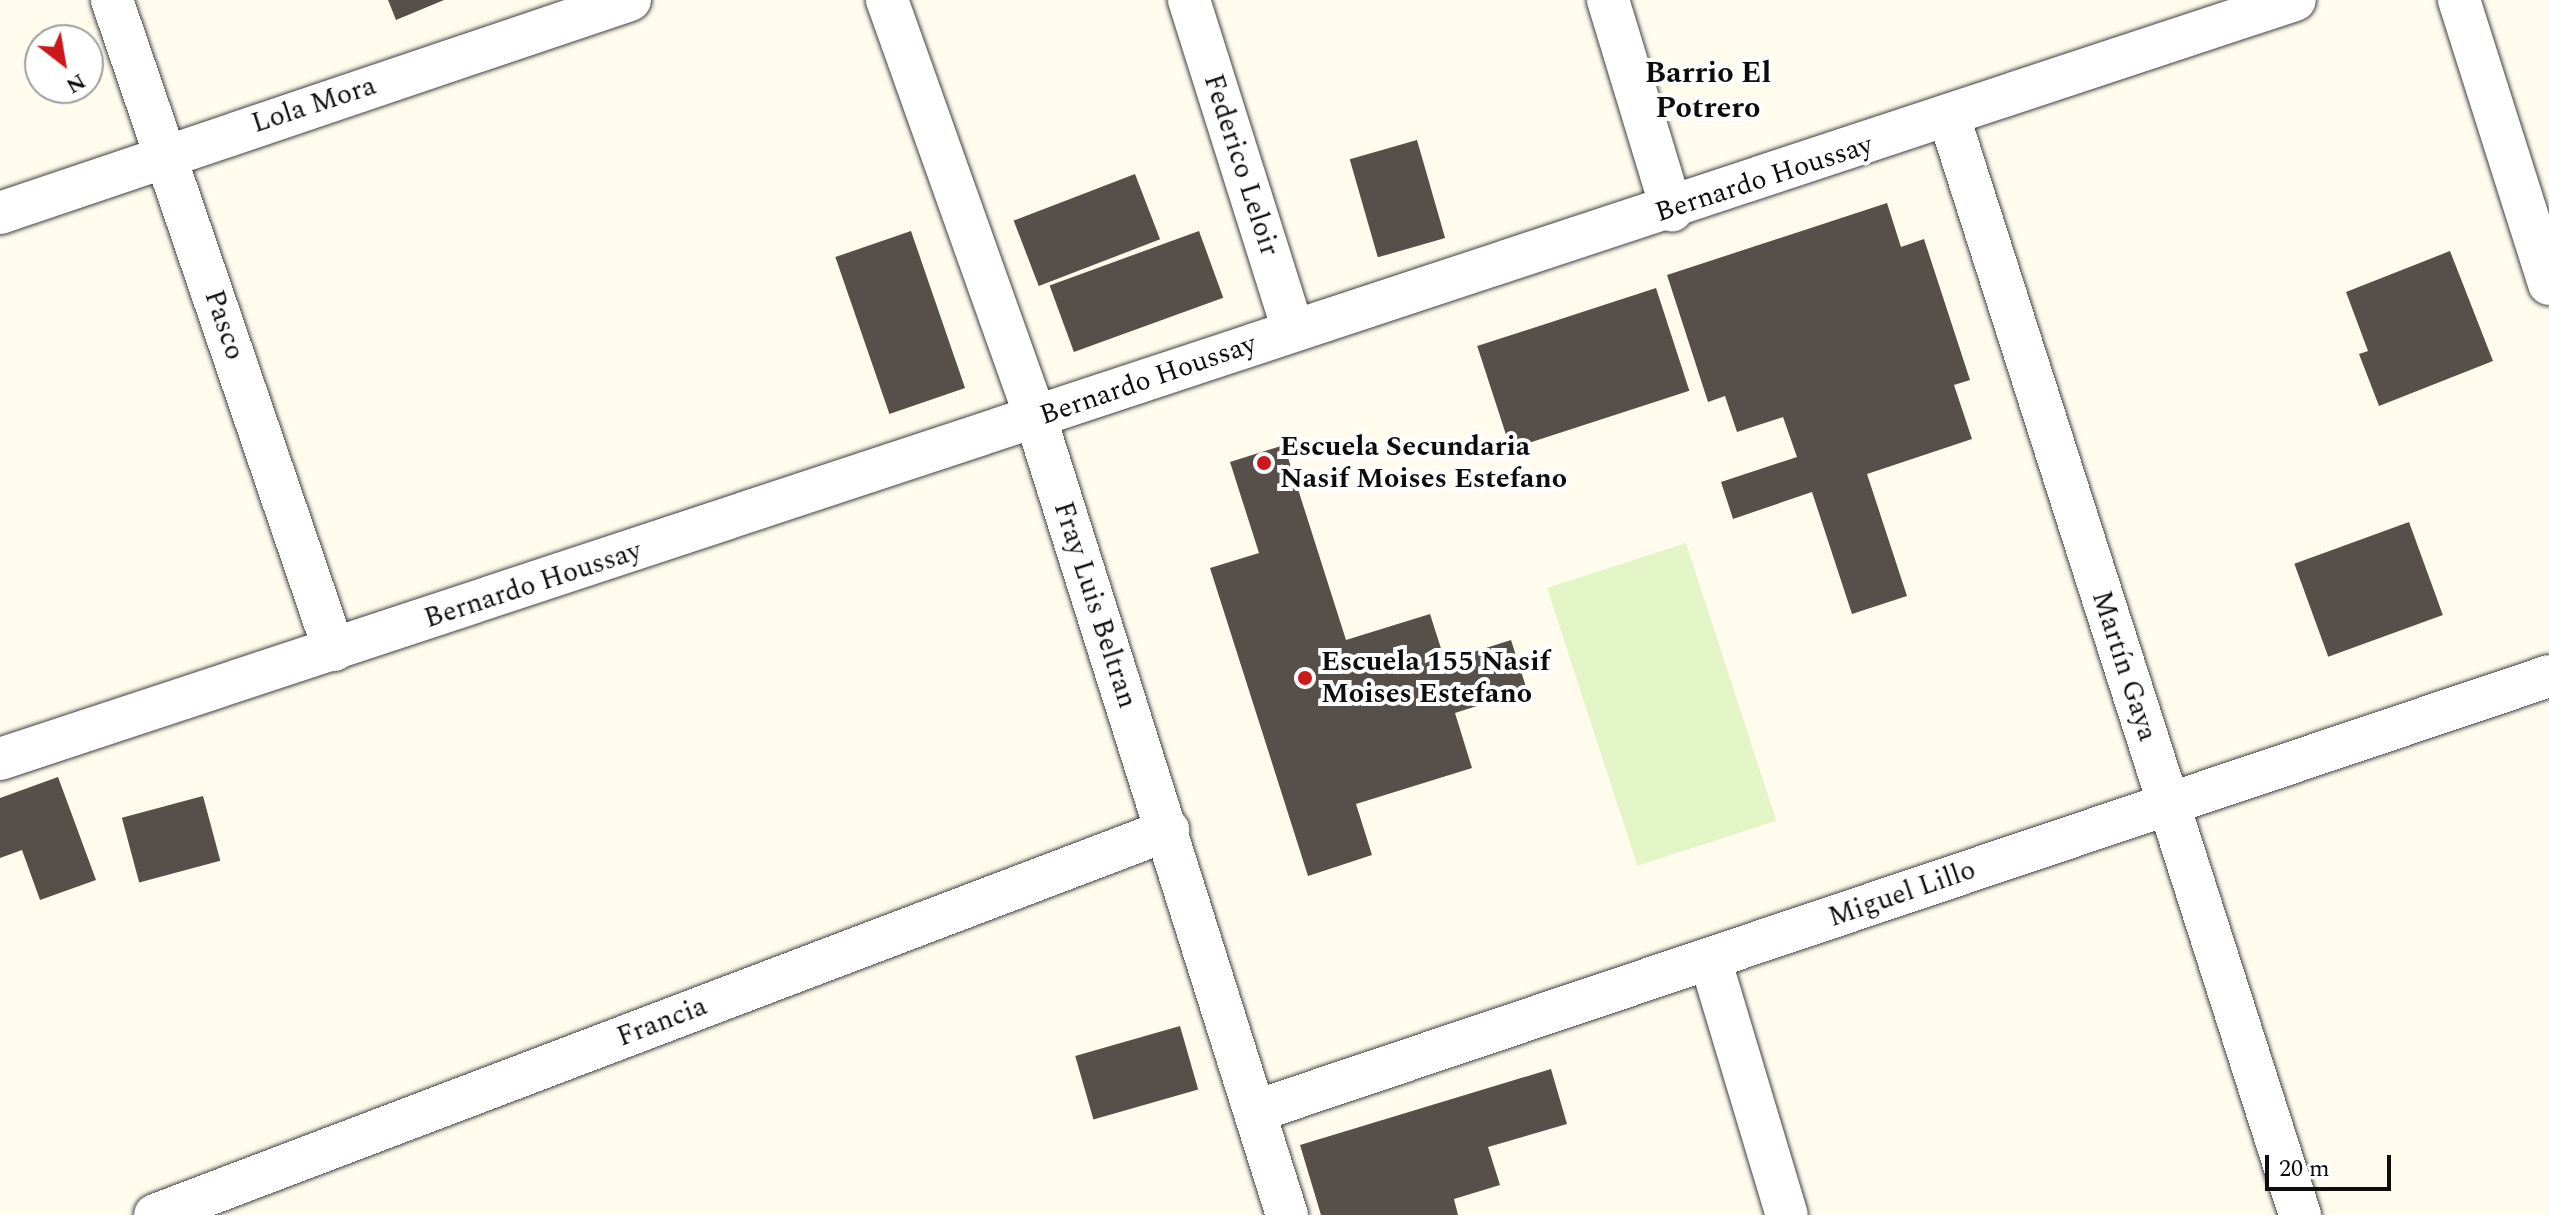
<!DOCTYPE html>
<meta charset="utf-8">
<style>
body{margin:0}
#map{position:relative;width:2549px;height:1215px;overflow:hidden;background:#fffcee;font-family:Spectral,serif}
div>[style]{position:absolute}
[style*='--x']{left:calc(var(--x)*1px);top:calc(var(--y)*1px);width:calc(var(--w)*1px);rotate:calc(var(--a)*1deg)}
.pitch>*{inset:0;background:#e3f4c6;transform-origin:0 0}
.building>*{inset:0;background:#574f49;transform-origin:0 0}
.roads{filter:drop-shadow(0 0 2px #404040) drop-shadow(0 0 2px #404040)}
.street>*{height:42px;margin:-21px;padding:0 21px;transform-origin:21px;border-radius:21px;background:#fff}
.dots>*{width:22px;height:22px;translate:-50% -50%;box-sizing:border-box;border:4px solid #fff;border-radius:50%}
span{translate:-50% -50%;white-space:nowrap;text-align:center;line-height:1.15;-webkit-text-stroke:8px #fff;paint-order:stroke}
.street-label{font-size:28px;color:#0d0d0d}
.poi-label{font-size:28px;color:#0d0d0d;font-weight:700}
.left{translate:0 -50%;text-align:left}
.neighbourhood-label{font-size:30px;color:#0d0d0d;font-weight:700}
.north{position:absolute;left:24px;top:24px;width:80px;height:80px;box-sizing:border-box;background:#fff;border:2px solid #9e9e9e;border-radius:50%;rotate:149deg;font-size:22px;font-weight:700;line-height:32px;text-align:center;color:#0d0d0d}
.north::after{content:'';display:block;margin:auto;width:28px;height:36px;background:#cc171c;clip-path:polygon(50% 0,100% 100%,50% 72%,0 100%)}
.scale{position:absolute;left:2265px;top:1155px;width:126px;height:36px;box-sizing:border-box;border:4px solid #0d0d0d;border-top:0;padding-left:10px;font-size:24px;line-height:28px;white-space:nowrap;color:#0d0d0d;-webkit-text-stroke:6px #fff;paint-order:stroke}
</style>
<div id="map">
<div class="pitch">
<div style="left:1686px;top:543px;width:292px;height:146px;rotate:72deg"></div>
</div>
<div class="building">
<div style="clip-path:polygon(388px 0,444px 0,396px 20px)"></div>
<div style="left:1417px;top:140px;width:102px;height:70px;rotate:74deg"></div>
<div style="left:1135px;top:174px;width:70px;height:130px;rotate:69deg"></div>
<div style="clip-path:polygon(1887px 203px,1901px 247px,1924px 239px,1970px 380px,1954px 385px,1972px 439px,1867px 474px,1907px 596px,1852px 614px,1812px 492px,1733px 519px,1721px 482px,1797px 457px,1783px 417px,1737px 432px,1725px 396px,1708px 402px,1667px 275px)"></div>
<div style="left:911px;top:231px;width:166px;height:80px;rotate:71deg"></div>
<div style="left:1199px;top:231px;width:71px;height:159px;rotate:70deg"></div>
<div style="clip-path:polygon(2450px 251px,2493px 361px,2379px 406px,2359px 354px,2368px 351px,2346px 292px)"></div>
<div style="left:1656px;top:288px;width:108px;height:188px;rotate:72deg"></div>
<div style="clip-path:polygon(1284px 445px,1346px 640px,1430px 614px,1445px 661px,1511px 640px,1527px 690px,1455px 713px,1472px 768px,1356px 804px,1372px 855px,1308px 876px,1210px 568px,1259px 553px,1230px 462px)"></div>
<div style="left:2409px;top:522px;width:99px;height:122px;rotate:70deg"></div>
<div style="clip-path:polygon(58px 777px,96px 880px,40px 900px,22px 850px,0 858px,0 798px)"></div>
<div style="left:203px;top:796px;width:67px;height:84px;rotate:75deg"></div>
<div style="left:1180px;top:1026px;width:66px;height:109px;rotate:74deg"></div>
<div style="clip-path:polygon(1551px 1069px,1567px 1124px,1488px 1147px,1500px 1185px,1454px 1199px,1458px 1215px,1321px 1215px,1300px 1145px)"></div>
</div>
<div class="roads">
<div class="street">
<div style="--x:112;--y:0;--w:687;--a:71.14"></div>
<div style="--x:887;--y:0;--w:445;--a:70.4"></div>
<div style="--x:1036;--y:419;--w:835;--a:72.5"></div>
<div style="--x:1189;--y:0;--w:346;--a:72.5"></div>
<div style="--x:1608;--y:0;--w:220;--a:73.1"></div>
<div style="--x:2459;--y:0;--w:298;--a:72.4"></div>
<div style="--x:1949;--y:117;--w:1153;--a:72.27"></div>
<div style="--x:0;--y:213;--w:665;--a:-18.68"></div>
<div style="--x:0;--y:759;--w:2417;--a:-18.3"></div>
<div style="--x:1710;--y:959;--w:267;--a:73.3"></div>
<div style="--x:1256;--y:1111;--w:1364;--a:-18.59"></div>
<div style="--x:155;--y:1215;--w:1084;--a:-20.81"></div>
</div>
</div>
<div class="dots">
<div style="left:1264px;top:463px;background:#cc171c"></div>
<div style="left:1305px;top:678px;background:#cc171c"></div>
</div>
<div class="street-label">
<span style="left:314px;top:105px;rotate:-18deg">Lola Mora</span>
<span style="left:1241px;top:165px;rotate:72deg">Federico Leloir</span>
<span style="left:1764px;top:179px;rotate:-18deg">Bernardo Houssay</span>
<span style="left:224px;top:325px;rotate:71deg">Pasco</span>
<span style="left:1148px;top:380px;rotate:-19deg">Bernardo Houssay</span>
<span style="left:533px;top:585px;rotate:-18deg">Bernardo Houssay</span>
<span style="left:1095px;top:605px;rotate:72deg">Fray Luis Beltran</span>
<span style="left:2124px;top:666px;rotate:72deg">Martín Gaya</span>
<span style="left:1902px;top:894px;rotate:-19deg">Miguel Lillo</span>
<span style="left:662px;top:1022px;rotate:-21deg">Francia</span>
</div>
<div class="poi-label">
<span class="left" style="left:1280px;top:463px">Escuela Secundaria<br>Nasif Moises Estefano</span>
<span class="left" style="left:1321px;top:678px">Escuela 155 Nasif<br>Moises Estefano</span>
</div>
<div class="neighbourhood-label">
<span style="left:1708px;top:90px">Barrio El<br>Potrero</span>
</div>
<div class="north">N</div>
<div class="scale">20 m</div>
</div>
